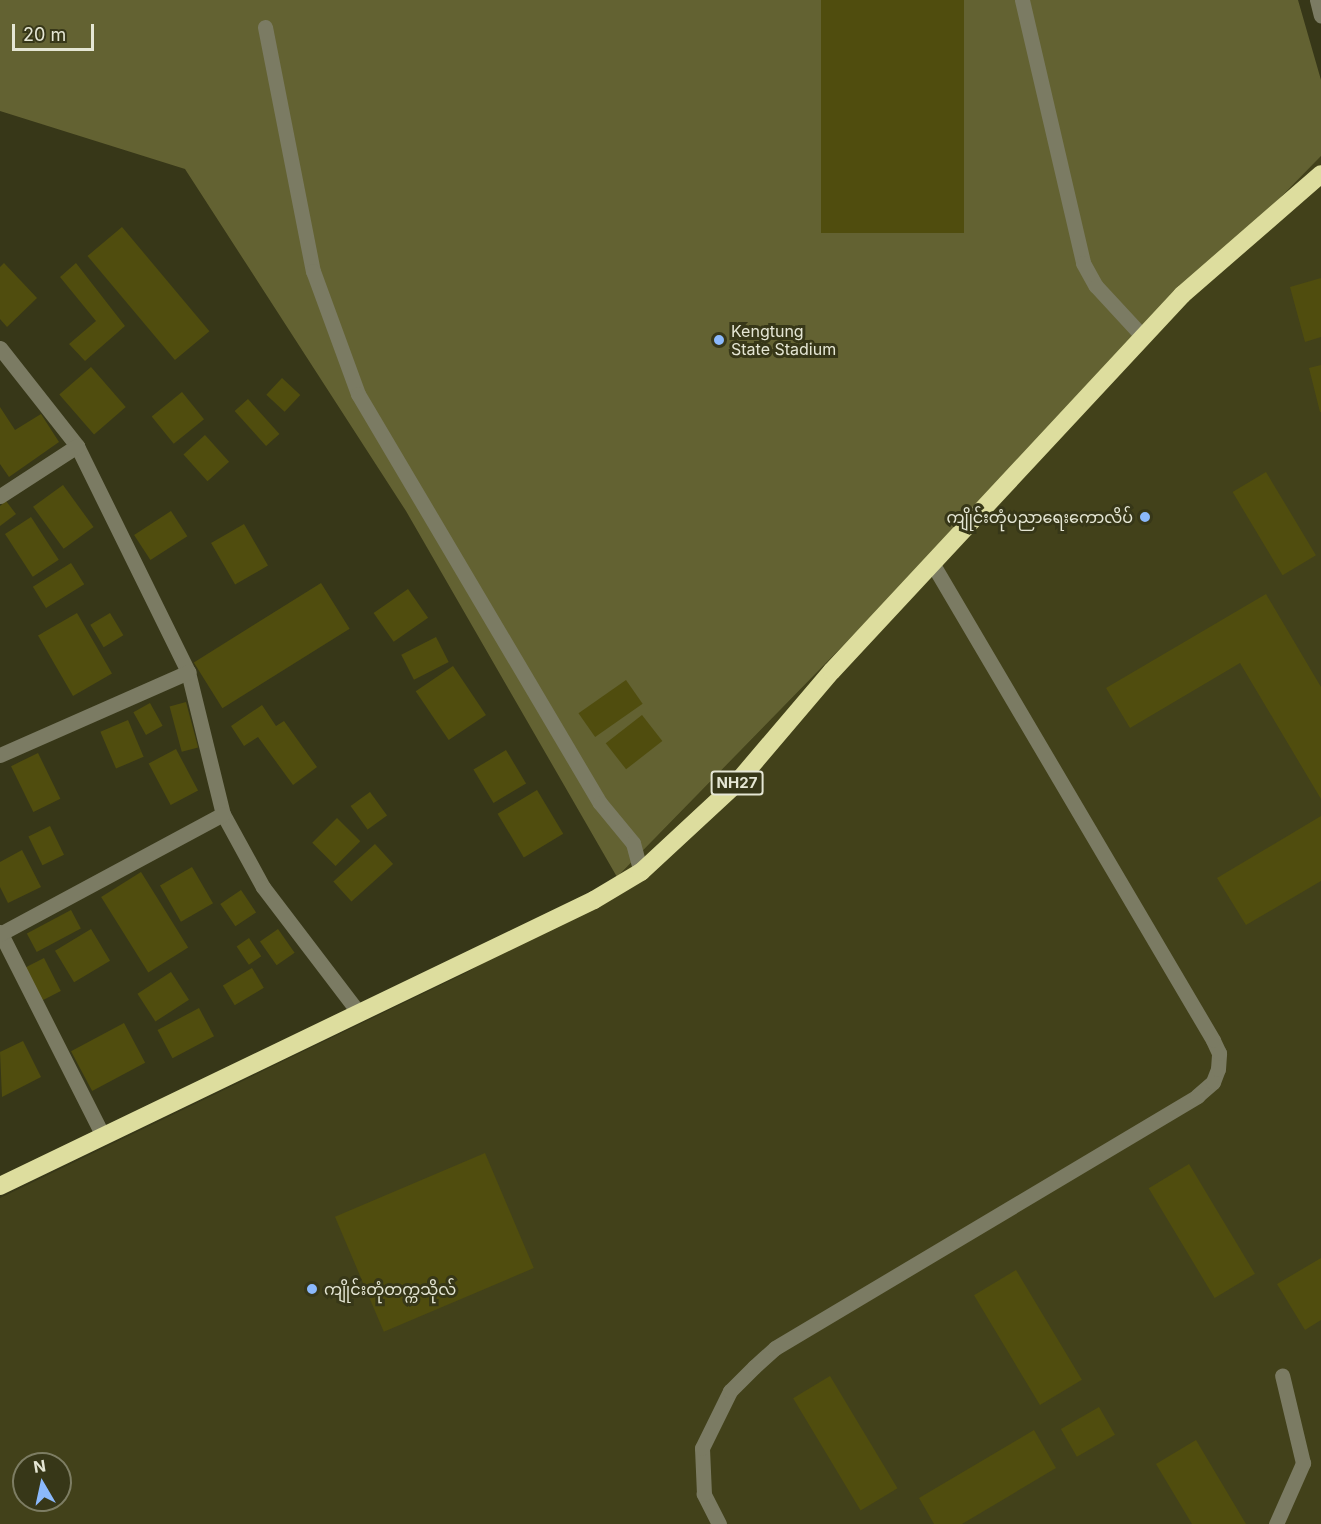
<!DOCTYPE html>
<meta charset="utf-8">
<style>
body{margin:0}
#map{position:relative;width:1321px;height:1524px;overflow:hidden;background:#373718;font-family:Inter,"Noto Sans Myanmar",sans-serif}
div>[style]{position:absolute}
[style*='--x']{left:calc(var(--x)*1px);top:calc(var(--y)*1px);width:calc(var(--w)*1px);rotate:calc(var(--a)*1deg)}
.built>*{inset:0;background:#42411a}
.green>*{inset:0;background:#636232}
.building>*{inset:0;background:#504d0e;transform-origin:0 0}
.minor>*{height:15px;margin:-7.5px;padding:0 7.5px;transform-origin:7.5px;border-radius:7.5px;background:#7b7b63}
.highway>*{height:18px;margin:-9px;padding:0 9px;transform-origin:9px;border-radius:9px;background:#dddd9e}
.dots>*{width:16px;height:16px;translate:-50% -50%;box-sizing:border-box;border:3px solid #373718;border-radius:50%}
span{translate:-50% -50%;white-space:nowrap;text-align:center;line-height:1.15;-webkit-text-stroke:6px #373718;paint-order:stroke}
.shield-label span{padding:2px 4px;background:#373718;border:2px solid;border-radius:4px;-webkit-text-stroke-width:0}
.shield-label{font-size:15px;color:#e5e6d4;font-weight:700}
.poi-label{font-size:16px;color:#e5e6d4}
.left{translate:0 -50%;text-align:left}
.right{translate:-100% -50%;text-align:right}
.north{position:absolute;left:12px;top:1452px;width:60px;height:60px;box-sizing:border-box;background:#373718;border:2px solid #7d7d63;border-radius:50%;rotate:351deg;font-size:16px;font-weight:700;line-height:24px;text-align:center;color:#e5e6d4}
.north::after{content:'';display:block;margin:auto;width:21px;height:27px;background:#8bb9fc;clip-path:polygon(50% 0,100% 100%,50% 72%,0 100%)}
.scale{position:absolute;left:12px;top:24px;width:82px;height:27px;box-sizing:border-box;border:3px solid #e5e6d4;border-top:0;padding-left:8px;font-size:18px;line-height:21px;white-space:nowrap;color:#e5e6d4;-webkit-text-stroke:4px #373718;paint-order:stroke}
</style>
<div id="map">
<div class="built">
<div style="clip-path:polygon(evenodd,1321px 156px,1321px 1524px,0 1524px,0 1198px,468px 972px,617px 877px,1321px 156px,24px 1464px,60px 1464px,60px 1500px,24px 1500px,24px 1464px)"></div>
</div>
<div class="green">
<div style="clip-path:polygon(0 0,1298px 0,1321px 80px,1321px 156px,617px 877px,406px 511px,185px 169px,0 111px)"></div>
</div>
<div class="building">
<div style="left:821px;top:0;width:143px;height:233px"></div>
<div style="left:122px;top:227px;width:136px;height:45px;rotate:50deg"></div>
<div style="clip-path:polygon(4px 263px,37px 298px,7px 327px,0 319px,0 267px)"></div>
<div style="clip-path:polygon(76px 263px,125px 326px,85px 361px,69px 344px,96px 321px,60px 277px)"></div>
<div style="clip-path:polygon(1321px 278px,1321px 337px,1305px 342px,1290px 287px)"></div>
<div style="clip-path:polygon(1321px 365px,1321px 412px,1320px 412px,1309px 368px)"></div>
<div style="left:91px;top:367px;width:53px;height:42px;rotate:49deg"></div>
<div style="left:282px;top:378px;width:25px;height:23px;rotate:43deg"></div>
<div style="left:182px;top:392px;width:35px;height:39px;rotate:51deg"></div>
<div style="left:248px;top:399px;width:47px;height:18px;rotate:48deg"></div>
<div style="clip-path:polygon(0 407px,15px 430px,41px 414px,59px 442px,9px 477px,0 464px)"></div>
<div style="left:205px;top:435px;width:36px;height:29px;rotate:48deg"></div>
<div style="left:1266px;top:472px;width:97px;height:39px;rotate:59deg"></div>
<div style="left:63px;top:485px;width:52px;height:37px;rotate:54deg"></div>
<div style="clip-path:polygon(6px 501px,16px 514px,0 526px,0 506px)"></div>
<div style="left:171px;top:511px;width:30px;height:44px;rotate:57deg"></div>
<div style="left:31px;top:517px;width:51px;height:31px;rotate:57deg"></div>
<div style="left:244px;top:524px;width:48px;height:38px;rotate:60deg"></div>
<div style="left:71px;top:563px;width:25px;height:45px;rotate:58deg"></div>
<div style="left:321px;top:583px;width:54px;height:150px;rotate:58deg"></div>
<div style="left:408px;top:589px;width:35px;height:42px;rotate:55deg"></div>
<div style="clip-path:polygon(1266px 594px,1321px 687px,1321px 799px,1240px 663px,1130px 728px,1106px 688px)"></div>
<div style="left:77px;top:613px;width:70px;height:45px;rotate:60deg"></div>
<div style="left:110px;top:613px;width:26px;height:23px;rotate:59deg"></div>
<div style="left:436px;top:637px;width:28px;height:39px;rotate:63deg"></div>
<div style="left:453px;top:666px;width:59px;height:45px;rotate:56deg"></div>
<div style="left:626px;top:680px;width:29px;height:58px;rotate:55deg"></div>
<div style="left:186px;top:702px;width:47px;height:17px;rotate:75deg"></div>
<div style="left:150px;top:703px;width:26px;height:19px;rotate:61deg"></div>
<div style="clip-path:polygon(262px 705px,276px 726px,284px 721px,317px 767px,293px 785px,258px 737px,244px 746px,231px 726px)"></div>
<div style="left:642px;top:715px;width:33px;height:46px;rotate:52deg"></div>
<div style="left:128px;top:720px;width:40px;height:30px;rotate:67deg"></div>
<div style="left:176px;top:749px;width:47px;height:31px;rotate:62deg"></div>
<div style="left:506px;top:750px;width:39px;height:38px;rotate:59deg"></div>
<div style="left:38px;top:753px;width:51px;height:30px;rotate:64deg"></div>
<div style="left:537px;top:790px;width:51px;height:46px;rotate:59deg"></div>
<div style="left:370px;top:792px;width:29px;height:24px;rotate:54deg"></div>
<div style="clip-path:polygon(1321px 816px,1321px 881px,1246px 925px,1217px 878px)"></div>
<div style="left:337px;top:818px;width:33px;height:35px;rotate:45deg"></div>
<div style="left:50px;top:826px;width:32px;height:24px;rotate:64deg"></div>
<div style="left:375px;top:844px;width:27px;height:56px;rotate:48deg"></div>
<div style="clip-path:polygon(22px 850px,41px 887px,8px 903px,0 887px,0 862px)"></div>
<div style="left:192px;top:867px;width:42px;height:37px;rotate:60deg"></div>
<div style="left:141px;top:872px;width:89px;height:47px;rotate:58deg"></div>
<div style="left:241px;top:890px;width:27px;height:25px;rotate:56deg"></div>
<div style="left:71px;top:910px;width:21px;height:50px;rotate:62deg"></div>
<div style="left:91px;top:929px;width:37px;height:42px;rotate:59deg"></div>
<div style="left:278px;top:929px;width:29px;height:22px;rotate:55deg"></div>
<div style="left:249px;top:938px;width:22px;height:15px;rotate:56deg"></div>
<div style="left:44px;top:958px;width:37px;height:22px;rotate:63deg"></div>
<div style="left:252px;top:968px;width:23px;height:34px;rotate:59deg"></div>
<div style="left:171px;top:972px;width:33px;height:40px;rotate:57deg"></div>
<div style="left:199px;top:1008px;width:32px;height:47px;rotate:62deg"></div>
<div style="left:124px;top:1023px;width:45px;height:60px;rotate:62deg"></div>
<div style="clip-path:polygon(23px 1041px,41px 1077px,2px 1097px,0 1052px)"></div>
<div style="left:485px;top:1153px;width:125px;height:163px;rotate:67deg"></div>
<div style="left:1189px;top:1164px;width:128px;height:47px;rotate:59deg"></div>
<div style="clip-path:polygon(1321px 1258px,1321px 1320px,1305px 1330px,1277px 1284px)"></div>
<div style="left:1016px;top:1270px;width:128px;height:49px;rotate:59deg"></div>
<div style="left:830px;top:1376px;width:131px;height:43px;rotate:59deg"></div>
<div style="left:1099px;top:1407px;width:32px;height:44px;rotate:60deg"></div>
<div style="clip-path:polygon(1034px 1430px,1056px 1468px,962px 1524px,934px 1524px,919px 1498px)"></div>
<div style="clip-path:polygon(1196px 1440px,1246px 1524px,1192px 1524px,1156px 1464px)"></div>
</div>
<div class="minor">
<div style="--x:1022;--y:0;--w:270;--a:76.9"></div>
<div style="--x:1083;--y:263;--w:26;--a:61"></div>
<div style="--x:1096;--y:286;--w:69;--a:47.3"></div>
<div style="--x:1317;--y:0;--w:16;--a:76"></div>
<div style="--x:265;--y:27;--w:249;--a:78.9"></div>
<div style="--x:313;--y:271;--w:131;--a:69.9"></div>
<div style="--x:358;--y:394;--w:475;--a:59.4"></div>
<div style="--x:600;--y:803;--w:52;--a:50.5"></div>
<div style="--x:633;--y:843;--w:30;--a:75"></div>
<div style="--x:0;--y:348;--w:125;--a:51.8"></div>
<div style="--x:77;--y:446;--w:252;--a:63.8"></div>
<div style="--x:188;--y:672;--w:146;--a:76.2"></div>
<div style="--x:223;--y:814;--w:83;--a:61.3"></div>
<div style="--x:263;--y:887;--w:158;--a:52.7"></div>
<div style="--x:0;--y:496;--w:92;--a:-33"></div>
<div style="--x:0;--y:755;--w:206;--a:-23.8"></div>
<div style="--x:0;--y:932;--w:229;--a:63.2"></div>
<div style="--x:0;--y:934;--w:253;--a:-28.3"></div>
<div style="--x:719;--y:1524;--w:34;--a:-117"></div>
<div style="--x:704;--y:1494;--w:46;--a:-92.5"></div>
<div style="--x:702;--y:1448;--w:64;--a:-63.8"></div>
<div style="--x:730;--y:1391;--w:34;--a:-45"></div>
<div style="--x:754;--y:1367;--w:28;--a:-42"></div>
<div style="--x:775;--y:1348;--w:492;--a:-30.8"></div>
<div style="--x:1197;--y:1096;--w:21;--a:-41"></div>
<div style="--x:1213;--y:1082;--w:14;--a:-69"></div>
<div style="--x:1218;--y:1069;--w:16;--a:-86"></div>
<div style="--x:1219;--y:1053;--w:14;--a:-115"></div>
<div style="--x:1213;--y:1040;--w:554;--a:-120.5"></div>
<div style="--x:1276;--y:1524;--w:67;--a:-66.1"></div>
<div style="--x:1303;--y:1463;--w:90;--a:-103.4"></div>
</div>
<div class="highway">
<div style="--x:0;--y:1186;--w:659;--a:-25.71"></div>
<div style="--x:594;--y:900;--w:55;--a:-30.8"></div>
<div style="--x:641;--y:872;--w:127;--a:-42.8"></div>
<div style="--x:734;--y:786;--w:151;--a:-49.6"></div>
<div style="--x:832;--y:671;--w:514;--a:-47.05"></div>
<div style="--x:1182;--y:295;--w:184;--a:-41"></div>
</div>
<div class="dots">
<div style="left:719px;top:340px;background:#8bb9fc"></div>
<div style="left:1145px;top:517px;background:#8bb9fc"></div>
<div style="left:312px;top:1289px;background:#8bb9fc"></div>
</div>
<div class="shield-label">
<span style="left:737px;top:783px">NH27</span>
</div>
<div class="poi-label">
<span class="left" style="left:731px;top:340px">Kengtung<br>State Stadium</span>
<span class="right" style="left:1133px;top:517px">ကျိုင်းတုံပညာရေးကောလိပ်</span>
<span class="left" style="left:324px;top:1289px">ကျိုင်းတုံတက္ကသိုလ်</span>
</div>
<div class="north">N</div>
<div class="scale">20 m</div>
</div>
